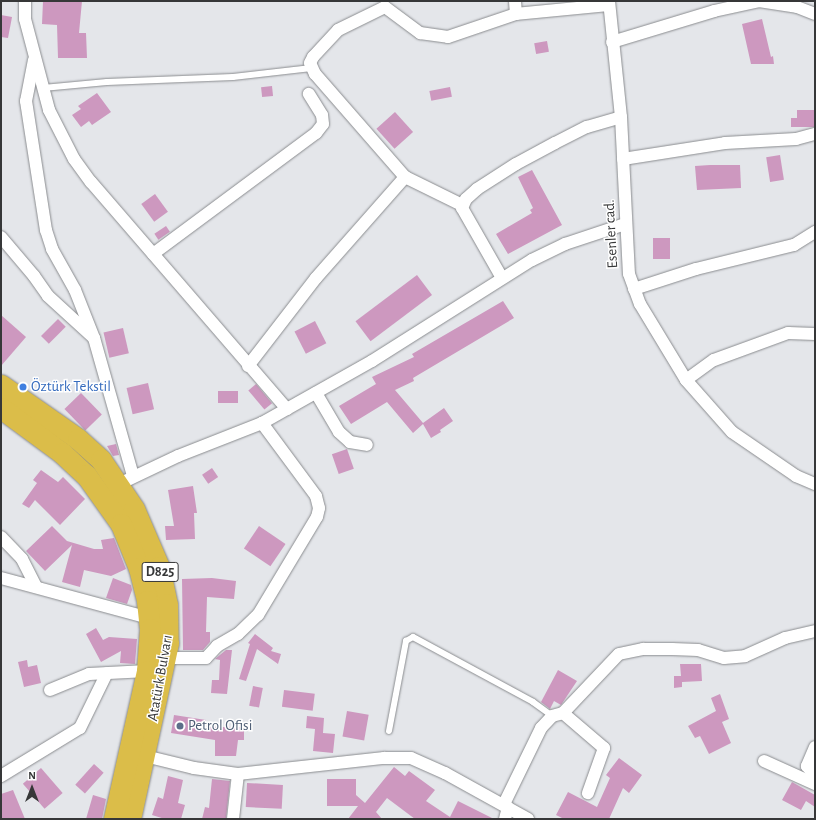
<!DOCTYPE html>
<meta charset="utf-8">
<style>
body{margin:0}
#map{position:relative;width:816px;height:820px;overflow:hidden;background:#e4e6ea;font-family:"Alegreya Sans",sans-serif}
div>[style]{position:absolute}
[style*='--x']{left:calc(var(--x)*1px);top:calc(var(--y)*1px);width:calc(var(--w)*1px);rotate:calc(var(--a)*1deg)}
.building>*{inset:0;background:#cd98bf;transform-origin:0 0}
.roads{filter:drop-shadow(0 0 1px #8a8c8f) drop-shadow(0 0 1px #8a8c8f)}
.lane>*{height:6px;margin:-3px;padding:0 3px;transform-origin:3px;border-radius:3px;background:#fff}
.street>*{height:12px;margin:-6px;padding:0 6px;transform-origin:6px;border-radius:6px;background:#fff}
.highway>*{height:21px;margin:-10.5px;padding:0 10.5px;transform-origin:10.5px;border-radius:10.5px;background:#dbbd49}
.dots>*{width:11px;height:11px;translate:-50% -50%;box-sizing:border-box;border:2px solid #fff;border-radius:50%}
span{translate:-50% -50%;white-space:nowrap;text-align:center;line-height:1.15;-webkit-text-stroke:3px #fff;paint-order:stroke}
.shield-label span{padding:1px 3px;background:#fff;border:1px solid;border-radius:3px;-webkit-text-stroke-width:0}
.shield-label{font-size:14px;color:#363738;font-weight:700}
.street-label{font-size:15px;color:#363738}
.shop-label{font-size:15px;color:#366cbe}
.left{translate:0 -50%;text-align:left}
.service-label{font-size:15px;color:#4e5e75}
.frame{position:absolute;inset:0;border:2px solid #363738;pointer-events:none}
.north{position:absolute;left:12px;top:768px;width:40px;height:40px;-webkit-text-stroke:3px #fff;paint-order:stroke;rotate:0deg;font-size:11px;font-weight:700;line-height:16px;text-align:center;color:#363738}
.north::after{content:'';display:block;margin:auto;width:14px;height:18px;background:#363738;clip-path:polygon(50% 0,100% 100%,50% 72%,0 100%)}
</style>
<div id="map">
<div class="building">
<div style="clip-path:polygon(43px 1px,82px 1px,79px 33px,86px 33px,87px 58px,58px 58px,57px 25px,42px 24px)"></div>
<div style="clip-path:polygon(1px 15px,12px 17px,8px 38px,1px 37px)"></div>
<div style="clip-path:polygon(762px 19px,771px 57px,773px 56px,774px 64px,751px 64px,742px 24px)"></div>
<div style="left:547px;top:41px;width:11px;height:13px;rotate:80deg"></div>
<div style="left:272px;top:86px;width:10px;height:11px;rotate:84deg"></div>
<div style="left:450px;top:87px;width:10px;height:21px;rotate:79deg"></div>
<div style="clip-path:polygon(97px 93px,111px 112px,92px 125px,89px 121px,81px 127px,72px 115px,81px 109px,78px 106px)"></div>
<div style="clip-path:polygon(797px 110px,815px 110px,815px 127px,791px 127px,791px 118px,797px 118px)"></div>
<div style="left:395px;top:112px;width:27px;height:25px;rotate:48deg"></div>
<div style="left:780px;top:155px;width:25px;height:14px;rotate:81deg"></div>
<div style="clip-path:polygon(710px 165px,740px 165px,741px 188px,697px 190px,695px 166px)"></div>
<div style="clip-path:polygon(532px 170px,562px 225px,508px 254px,496px 234px,532px 213px,530px 210px,533px 208px,518px 177px)"></div>
<div style="left:155px;top:194px;width:22px;height:17px;rotate:54deg"></div>
<div style="left:166px;top:226px;width:7px;height:14px;rotate:56deg"></div>
<div style="left:653px;top:238px;width:17px;height:21px"></div>
<div style="left:417px;top:275px;width:25px;height:77px;rotate:53deg"></div>
<div style="clip-path:polygon(503px 301px,514px 318px,413px 378px,414px 381px,395px 390px,423px 423px,444px 408px,453px 421px,440px 430px,441px 432px,431px 438px,423px 424px,413px 433px,387px 402px,351px 424px,339px 406px,376px 384px,372px 377px,414px 357px,412px 354px)"></div>
<div style="clip-path:polygon(1px 315px,26px 337px,1px 366px)"></div>
<div style="left:58px;top:319px;width:11px;height:24px;rotate:45deg"></div>
<div style="left:315px;top:321px;width:25px;height:23px;rotate:63deg"></div>
<div style="left:123px;top:328px;width:26px;height:20px;rotate:77deg"></div>
<div style="left:148px;top:383px;width:27px;height:22px;rotate:77deg"></div>
<div style="left:256px;top:384px;width:25px;height:10px;rotate:50deg"></div>
<div style="left:218px;top:391px;width:20px;height:12px"></div>
<div style="left:81px;top:393px;width:30px;height:23px;rotate:46deg"></div>
<div style="clip-path:polygon(116px 444px,119px 455px,113px 456px,107px 446px)"></div>
<div style="left:347px;top:449px;width:21px;height:16px;rotate:71deg"></div>
<div style="left:212px;top:468px;width:11px;height:12px;rotate:56deg"></div>
<div style="clip-path:polygon(41px 470px,58px 482px,63px 477px,85px 499px,60px 525px,35px 500px,29px 508px,22px 504px,37px 483px,33px 480px)"></div>
<div style="clip-path:polygon(193px 486px,197px 513px,194px 513px,195px 539px,166px 540px,165px 526px,174px 526px,168px 490px)"></div>
<div style="clip-path:polygon(52px 526px,67px 541px,94px 549px,103px 549px,101px 540px,114px 538px,126px 569px,111px 576px,84px 570px,80px 587px,62px 582px,72px 545px,45px 571px,26px 551px)"></div>
<div style="left:259px;top:526px;width:32px;height:27px;rotate:34deg"></div>
<div style="clip-path:polygon(113px 578px,131px 585px,132px 590px,127px 604px,106px 598px)"></div>
<div style="clip-path:polygon(212px 578px,236px 581px,234px 599px,207px 597px,206px 632px,210px 632px,210px 642px,203px 650px,183px 650px,182px 579px)"></div>
<div style="clip-path:polygon(96px 628px,103px 640px,109px 637px,137px 639px,135px 664px,120px 663px,121px 651px,101px 662px,86px 634px)"></div>
<div style="clip-path:polygon(255px 634px,273px 648px,271px 651px,281px 654px,278px 664px,257px 649px,246px 681px,239px 679px,250px 644px,248px 643px)"></div>
<div style="clip-path:polygon(226px 650px,232px 650px,227px 694px,211px 693px,212px 680px,219px 680px,220px 660px,215px 659px)"></div>
<div style="clip-path:polygon(27px 660px,28px 667px,37px 665px,41px 683px,24px 687px,18px 662px)"></div>
<div style="clip-path:polygon(680px 664px,701px 664px,702px 681px,682px 682px,682px 687px,674px 688px,674px 676px,681px 676px)"></div>
<div style="clip-path:polygon(558px 670px,577px 681px,561px 705px,554px 701px,550px 709px,541px 702px)"></div>
<div style="left:253px;top:686px;width:10px;height:20px;rotate:11deg"></div>
<div style="left:284px;top:690px;width:31px;height:17px;rotate:7deg"></div>
<div style="clip-path:polygon(720px 694px,729px 719px,722px 722px,731px 743px,709px 754px,700px 736px,695px 738px,688px 726px,716px 711px,711px 698px)"></div>
<div style="left:347px;top:711px;width:22px;height:26px;rotate:10deg"></div>
<div style="clip-path:polygon(174px 715px,206px 720px,205px 727px,244px 727px,244px 740px,238px 740px,236px 756px,215px 756px,215px 740px,171px 733px)"></div>
<div style="clip-path:polygon(307px 716px,324px 718px,323px 733px,335px 734px,333px 753px,313px 751px,315px 729px,306px 728px)"></div>
<div style="clip-path:polygon(619px 758px,642px 775px,629px 793px,623px 788px,609px 819px,564px 819px,556px 815px,568px 792px,597px 807px,610px 778px,606px 775px)"></div>
<div style="left:94px;top:764px;width:13px;height:28px;rotate:42deg"></div>
<div style="clip-path:polygon(394px 767px,405px 776px,409px 771px,435px 790px,426px 801px,450px 817px,458px 801px,494px 819px,415px 819px,387px 798px,376px 812px,382px 819px,348px 819px,358px 806px,327px 806px,327px 779px,356px 779px,356px 795px,365px 803px)"></div>
<div style="left:41px;top:768px;width:33px;height:24px;rotate:49deg"></div>
<div style="clip-path:polygon(168px 776px,183px 780px,178px 803px,185px 805px,181px 819px,165px 819px,152px 815px,158px 797px,163px 799px)"></div>
<div style="clip-path:polygon(212px 779px,230px 781px,226px 819px,202px 819px,205px 807px,209px 808px)"></div>
<div style="clip-path:polygon(792px 782px,815px 795px,815px 807px,806px 801px,801px 810px,782px 800px)"></div>
<div style="left:247px;top:783px;width:36px;height:24px;rotate:3deg"></div>
<div style="clip-path:polygon(13px 790px,25px 819px,1px 819px,1px 794px)"></div>
<div style="clip-path:polygon(93px 795px,106px 799px,102px 819px,86px 819px)"></div>
</div>
<div class="roads">
<div class="lane">
<div style="--x:43;--y:88;--w:64;--a:-5.4"></div>
<div style="--x:107;--y:82;--w:126;--a:-2.3"></div>
<div style="--x:233;--y:77;--w:79;--a:-6.6"></div>
<div style="--x:389;--y:731;--w:92;--a:-79.3"></div>
<div style="--x:406;--y:641;--w:8;--a:-30"></div>
<div style="--x:413;--y:637;--w:136;--a:28.4"></div>
<div style="--x:533;--y:702;--w:24;--a:36"></div>
</div>
<div class="street">
<div style="--x:25;--y:1;--w:18;--a:90"></div>
<div style="--x:25;--y:19;--w:94;--a:75.2"></div>
<div style="--x:49;--y:110;--w:55;--a:63"></div>
<div style="--x:74;--y:159;--w:29;--a:54"></div>
<div style="--x:91;--y:182;--w:300;--a:49.2"></div>
<div style="--x:515;--y:1;--w:13;--a:86"></div>
<div style="--x:609;--y:1;--w:117;--a:84.1"></div>
<div style="--x:621;--y:117;--w:157;--a:87.1"></div>
<div style="--x:629;--y:274;--w:32;--a:70"></div>
<div style="--x:640;--y:304;--w:89;--a:58.8"></div>
<div style="--x:686;--y:380;--w:69;--a:48.5"></div>
<div style="--x:732;--y:432;--w:78;--a:34.5"></div>
<div style="--x:796;--y:476;--w:21;--a:23"></div>
<div style="--x:612;--y:42;--w:107;--a:-16.9"></div>
<div style="--x:714;--y:11;--w:46;--a:-12.5"></div>
<div style="--x:759;--y:1;--w:38;--a:9"></div>
<div style="--x:797;--y:7;--w:19;--a:21"></div>
<div style="--x:34;--y:60;--w:42;--a:101"></div>
<div style="--x:26;--y:101;--w:131;--a:81.2"></div>
<div style="--x:46;--y:230;--w:20;--a:72"></div>
<div style="--x:52;--y:249;--w:47;--a:60.7"></div>
<div style="--x:75;--y:290;--w:52;--a:68.4"></div>
<div style="--x:623;--y:159;--w:103;--a:-8.9"></div>
<div style="--x:725;--y:143;--w:71;--a:-3.2"></div>
<div style="--x:796;--y:139;--w:20;--a:-15"></div>
<div style="--x:462;--y:205;--w:64;--a:-153.8"></div>
<div style="--x:405;--y:177;--w:137;--a:-131.1"></div>
<div style="--x:315;--y:74;--w:12;--a:-114"></div>
<div style="--x:310;--y:63;--w:7;--a:-63"></div>
<div style="--x:313;--y:57;--w:37;--a:-47"></div>
<div style="--x:338;--y:30;--w:52;--a:-26.1"></div>
<div style="--x:385;--y:7;--w:44;--a:36.6"></div>
<div style="--x:420;--y:33;--w:28;--a:8"></div>
<div style="--x:448;--y:37;--w:72;--a:-18.7"></div>
<div style="--x:516;--y:14;--w:92;--a:-5.6"></div>
<div style="--x:1;--y:237;--w:51;--a:49.8"></div>
<div style="--x:34;--y:276;--w:24;--a:55"></div>
<div style="--x:48;--y:296;--w:62;--a:42.4"></div>
<div style="--x:94;--y:338;--w:143;--a:74.2"></div>
<div style="--x:153;--y:254;--w:203;--a:-36.6"></div>
<div style="--x:316;--y:133;--w:11;--a:-52"></div>
<div style="--x:323;--y:124;--w:9;--a:-96"></div>
<div style="--x:322;--y:115;--w:25;--a:-122"></div>
<div style="--x:502;--y:278;--w:81;--a:-119.7"></div>
<div style="--x:462;--y:208;--w:10;--a:-66"></div>
<div style="--x:466;--y:199;--w:15;--a:-42"></div>
<div style="--x:477;--y:189;--w:46;--a:-32.7"></div>
<div style="--x:516;--y:164;--w:44;--a:-28.3"></div>
<div style="--x:555;--y:143;--w:36;--a:-27"></div>
<div style="--x:587;--y:127;--w:35;--a:-16"></div>
<div style="--x:634;--y:289;--w:65;--a:-17.9"></div>
<div style="--x:696;--y:269;--w:101;--a:-13.8"></div>
<div style="--x:794;--y:245;--w:25;--a:-32"></div>
<div style="--x:248;--y:366;--w:111;--a:-52.3"></div>
<div style="--x:316;--y:278;--w:135;--a:-48.6"></div>
<div style="--x:686;--y:380;--w:34;--a:-36"></div>
<div style="--x:714;--y:360;--w:79;--a:-20"></div>
<div style="--x:788;--y:333;--w:27;--a:2"></div>
<div style="--x:316;--y:393;--w:45;--a:59.5"></div>
<div style="--x:339;--y:432;--w:15;--a:42"></div>
<div style="--x:350;--y:442;--w:17;--a:10"></div>
<div style="--x:119;--y:484;--w:65;--a:-25.4"></div>
<div style="--x:178;--y:456;--w:90;--a:-21.4"></div>
<div style="--x:262;--y:423;--w:126;--a:-29.4"></div>
<div style="--x:372;--y:361;--w:189;--a:-32.3"></div>
<div style="--x:532;--y:260;--w:37;--a:-26"></div>
<div style="--x:565;--y:244;--w:63;--a:-18.4"></div>
<div style="--x:1;--y:537;--w:30;--a:46"></div>
<div style="--x:22;--y:559;--w:31;--a:63"></div>
<div style="--x:1;--y:578;--w:153;--a:15.1"></div>
<div style="--x:165;--y:658;--w:41;--a:0"></div>
<div style="--x:206;--y:658;--w:16;--a:-47"></div>
<div style="--x:217;--y:646;--w:24;--a:-30"></div>
<div style="--x:238;--y:634;--w:28;--a:-44"></div>
<div style="--x:258;--y:615;--w:114;--a:-59"></div>
<div style="--x:317;--y:517;--w:9;--a:-77"></div>
<div style="--x:319;--y:508;--w:12;--a:-104"></div>
<div style="--x:316;--y:496;--w:91;--a:-126.5"></div>
<div style="--x:50;--y:690;--w:42;--a:-22.3"></div>
<div style="--x:89;--y:674;--w:58;--a:-3"></div>
<div style="--x:563;--y:713;--w:54;--a:40.5"></div>
<div style="--x:604;--y:748;--w:48;--a:109.6"></div>
<div style="--x:815;--y:747;--w:21;--a:113"></div>
<div style="--x:807;--y:766;--w:13;--a:51"></div>
<div style="--x:145;--y:756;--w:50;--a:13.8"></div>
<div style="--x:194;--y:768;--w:44;--a:7.8"></div>
<div style="--x:238;--y:774;--w:147;--a:-6.3"></div>
<div style="--x:384;--y:758;--w:27;--a:0"></div>
<div style="--x:411;--y:758;--w:37;--a:24"></div>
<div style="--x:445;--y:773;--w:95;--a:29"></div>
<div style="--x:764;--y:761;--w:56;--a:24.3"></div>
<div style="--x:1;--y:776;--w:92;--a:-31.3"></div>
<div style="--x:80;--y:728;--w:61;--a:-63.9"></div>
<div style="--x:504;--y:804;--w:85;--a:-64"></div>
<div style="--x:541;--y:728;--w:16;--a:-47"></div>
<div style="--x:552;--y:716;--w:11;--a:-15"></div>
<div style="--x:563;--y:713;--w:81;--a:-46.5"></div>
<div style="--x:619;--y:654;--w:25;--a:-12"></div>
<div style="--x:643;--y:649;--w:29;--a:0"></div>
<div style="--x:672;--y:649;--w:26;--a:2"></div>
<div style="--x:698;--y:650;--w:27;--a:17"></div>
<div style="--x:724;--y:658;--w:21;--a:-5"></div>
<div style="--x:745;--y:656;--w:44;--a:-24.2"></div>
<div style="--x:785;--y:638;--w:31;--a:-13"></div>
<div style="--x:233;--y:819;--w:45;--a:-83.7"></div>
<div style="--x:505;--y:819;--w:12;--a:-76"></div>
</div>
<div class="highway">
<div style="--x:1;--y:385;--w:94;--a:35"></div>
<div style="--x:78;--y:439;--w:31;--a:42"></div>
<div style="--x:101;--y:460;--w:59;--a:56"></div>
<div style="--x:134;--y:509;--w:63;--a:66.7"></div>
<div style="--x:159;--y:567;--w:38;--a:78"></div>
<div style="--x:167;--y:604;--w:39;--a:89"></div>
<div style="--x:168;--y:643;--w:180;--a:102.2"></div>
<div style="--x:1;--y:408;--w:76;--a:36.4"></div>
<div style="--x:62;--y:453;--w:33;--a:43"></div>
<div style="--x:86;--y:475;--w:60;--a:54.5"></div>
<div style="--x:121;--y:524;--w:48;--a:67.8"></div>
<div style="--x:139;--y:568;--w:34;--a:76"></div>
<div style="--x:147;--y:601;--w:28;--a:84"></div>
<div style="--x:150;--y:629;--w:42;--a:94.1"></div>
<div style="--x:147;--y:671;--w:152;--a:102.6"></div>
</div>
</div>
<div class="dots">
<div style="left:23px;top:387px;background:#3f7fe0"></div>
<div style="left:180px;top:726px;background:#5c6f8a"></div>
</div>
<div class="shield-label">
<span style="left:160px;top:572px">D825</span>
</div>
<div class="street-label">
<span style="left:611px;top:234px;rotate:-93deg">Esenler cad.</span>
<span style="left:160px;top:678px;rotate:-80deg">Atatürk Bulvarı</span>
</div>
<div class="shop-label">
<span class="left" style="left:31px;top:387px">Öztürk Tekstil</span>
</div>
<div class="service-label">
<span class="left" style="left:188px;top:726px">Petrol Ofisi</span>
</div>
<div class="frame"></div>
<div class="north">N</div>
</div>
